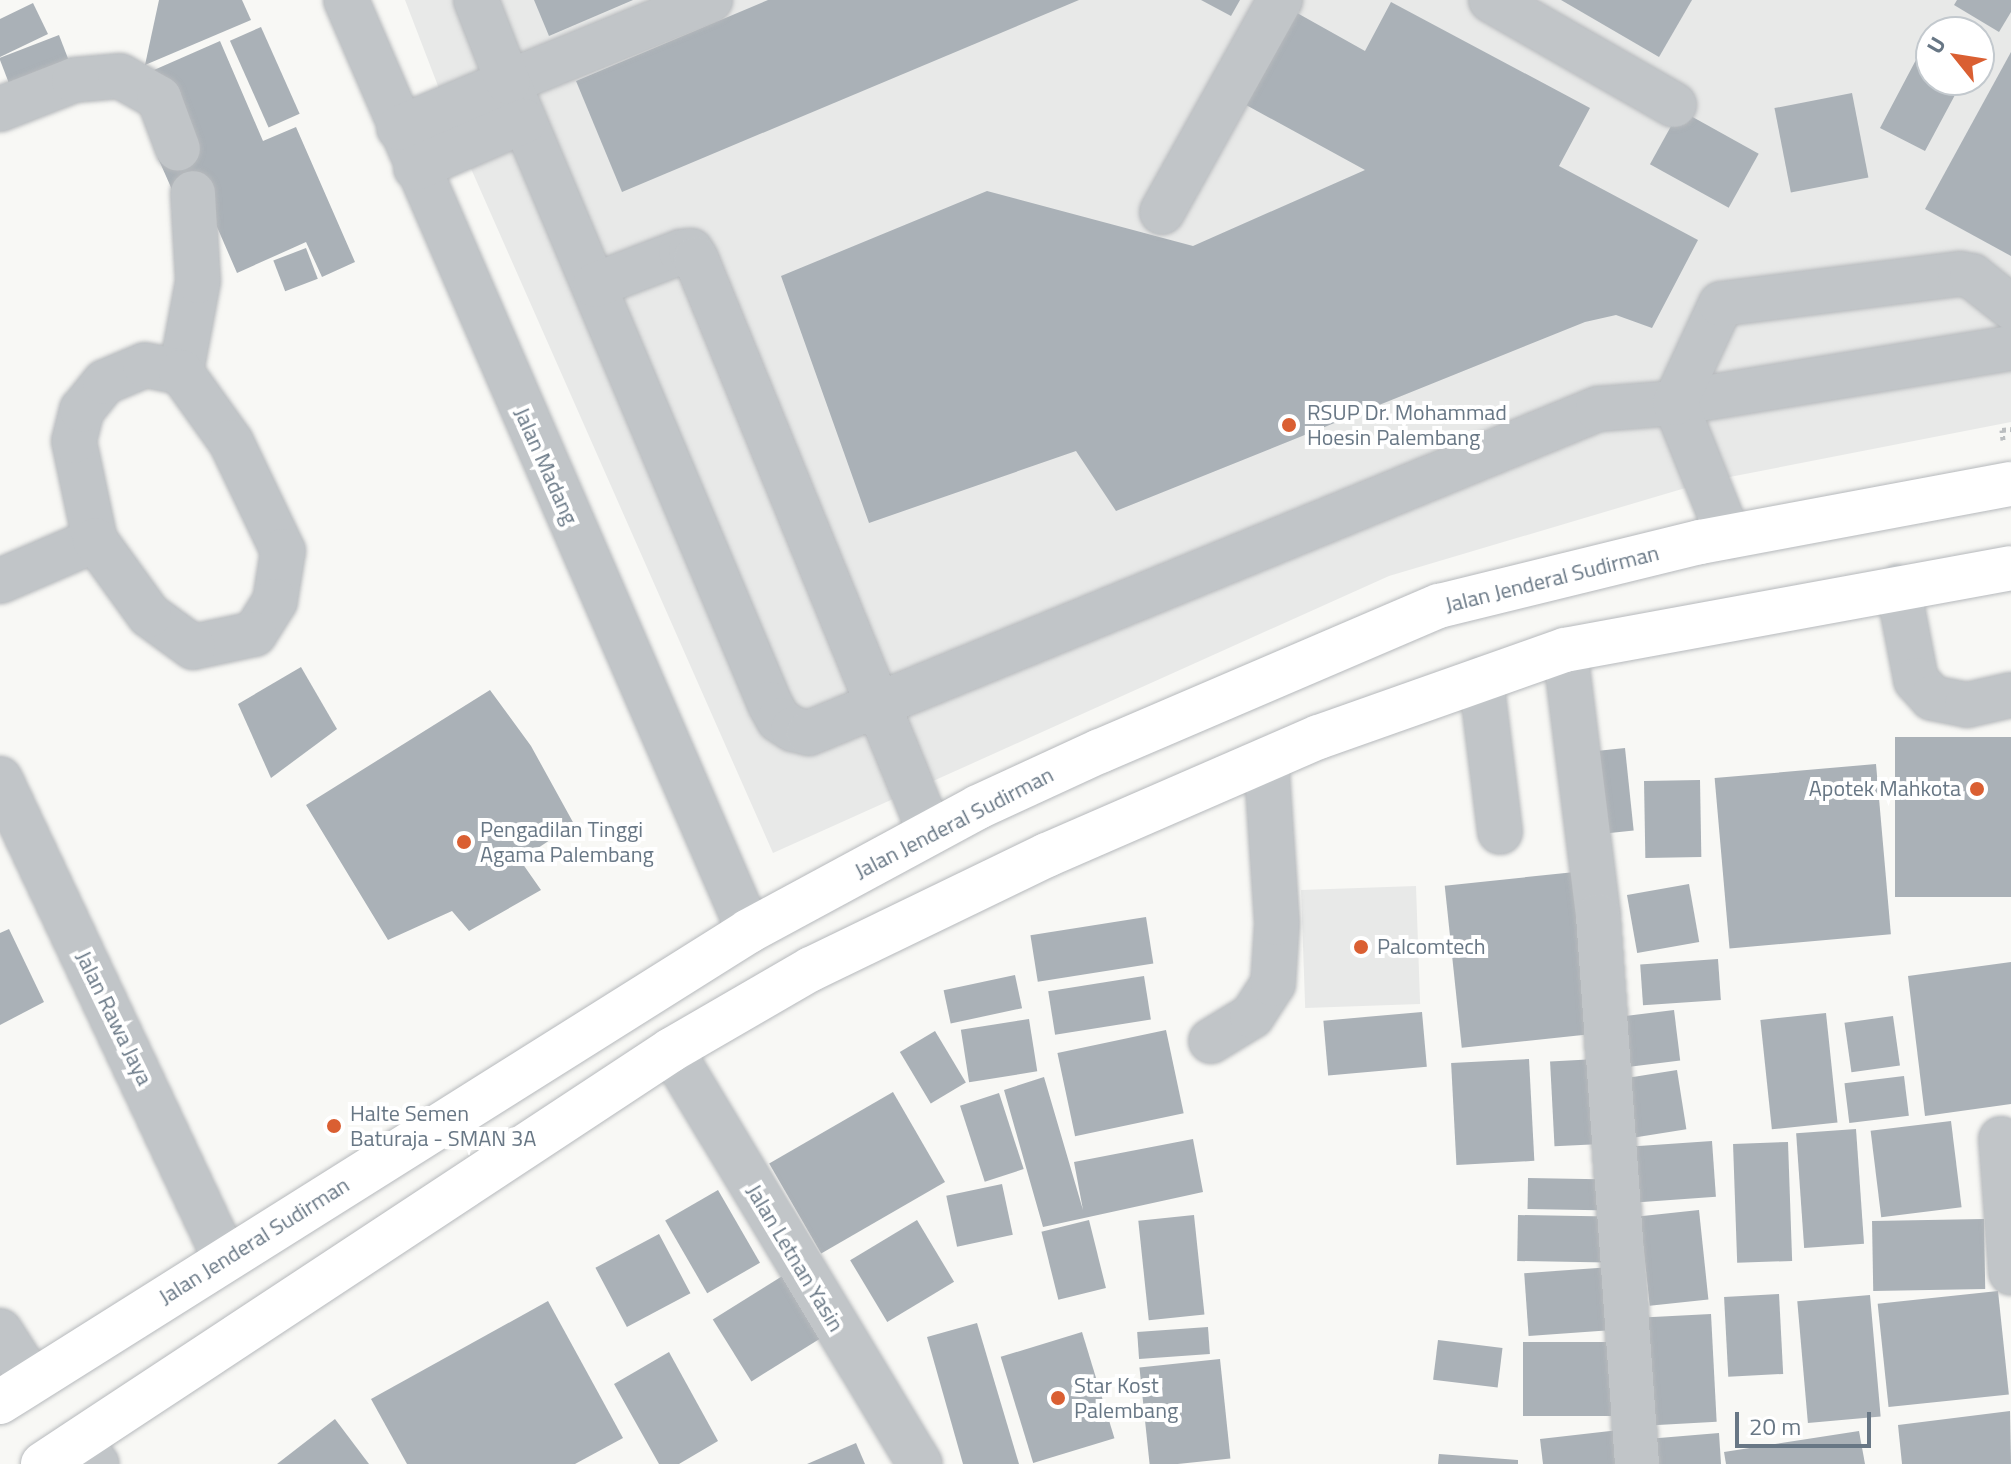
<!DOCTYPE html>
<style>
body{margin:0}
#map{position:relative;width:2011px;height:1464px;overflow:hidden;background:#f8f8f5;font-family:"Titillium Web",sans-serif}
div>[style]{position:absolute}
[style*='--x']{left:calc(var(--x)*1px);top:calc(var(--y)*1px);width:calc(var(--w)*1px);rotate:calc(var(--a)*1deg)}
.built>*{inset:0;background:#e8e9e8;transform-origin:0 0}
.building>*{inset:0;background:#aab1b7;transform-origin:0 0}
.path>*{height:5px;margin-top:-2.5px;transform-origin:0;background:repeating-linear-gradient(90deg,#bbbec0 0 4px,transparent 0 8px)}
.roads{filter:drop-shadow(0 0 2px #b6b9bc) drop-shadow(0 0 2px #b6b9bc)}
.minor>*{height:44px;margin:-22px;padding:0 22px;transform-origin:22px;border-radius:22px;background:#c1c5c8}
.highway>*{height:44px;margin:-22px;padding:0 22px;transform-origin:22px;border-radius:22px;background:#fff}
.dots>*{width:22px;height:22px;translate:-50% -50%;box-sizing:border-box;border:4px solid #fff;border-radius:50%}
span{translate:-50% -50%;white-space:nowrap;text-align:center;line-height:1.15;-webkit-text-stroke:8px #fff;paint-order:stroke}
.poi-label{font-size:22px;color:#687785}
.left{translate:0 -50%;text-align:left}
.right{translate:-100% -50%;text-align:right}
.street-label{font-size:22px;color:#687785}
.north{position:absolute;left:1915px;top:16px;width:80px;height:80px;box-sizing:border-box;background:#fff;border:2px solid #c3c9ce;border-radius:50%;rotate:300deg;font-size:22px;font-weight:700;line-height:32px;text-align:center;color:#687785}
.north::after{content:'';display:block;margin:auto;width:28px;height:36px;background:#da5f32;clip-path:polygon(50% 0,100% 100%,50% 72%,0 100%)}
.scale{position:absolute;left:1735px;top:1412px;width:136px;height:36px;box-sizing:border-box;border:4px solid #687785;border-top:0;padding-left:10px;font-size:24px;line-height:28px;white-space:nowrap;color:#687785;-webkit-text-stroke:6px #fff;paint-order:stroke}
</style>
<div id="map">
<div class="built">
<div style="clip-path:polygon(evenodd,405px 0,2011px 0,2011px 422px,1709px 481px,1389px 576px,773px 853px,461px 146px,405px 0,1931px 32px,1979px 32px,1979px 80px,1931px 80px,1931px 32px)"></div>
<div style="left:1416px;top:886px;width:118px;height:115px;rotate:88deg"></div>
</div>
<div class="building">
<div style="clip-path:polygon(159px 0,242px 0,251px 20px,145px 65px)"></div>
<div style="clip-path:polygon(534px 0,633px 0,549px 36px)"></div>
<div style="clip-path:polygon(768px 0,1079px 0,622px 192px,576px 81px)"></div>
<div style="clip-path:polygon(1201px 0,1240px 0,1231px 16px)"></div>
<div style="clip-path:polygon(1561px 0,1692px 0,1659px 57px)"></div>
<div style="clip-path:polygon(1957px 0,2011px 0,2011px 12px,1999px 32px,1954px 5px)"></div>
<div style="clip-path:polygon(1391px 2px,1590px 108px,1559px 166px,1698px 240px,1652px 328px,1616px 315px,1585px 322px,1116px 511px,1076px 451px,869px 523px,781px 276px,987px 191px,1193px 246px,1365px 170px,1237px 100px,1290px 9px,1365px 51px)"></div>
<div style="clip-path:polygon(33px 3px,48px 34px,0 57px,0 19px)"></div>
<div style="left:261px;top:27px;width:95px;height:34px;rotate:66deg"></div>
<div style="left:59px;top:35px;width:30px;height:64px;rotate:69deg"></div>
<div style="clip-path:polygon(1927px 39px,1931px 80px,1963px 80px,1925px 151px,1880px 128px)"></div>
<div style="clip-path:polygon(220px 41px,263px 141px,296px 127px,355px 262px,322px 277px,306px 242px,237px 273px,201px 190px,177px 201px,158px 158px,187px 145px,154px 70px)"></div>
<div style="clip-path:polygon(2011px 52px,2011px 256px,1925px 209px)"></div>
<div style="left:1852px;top:93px;width:86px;height:79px;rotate:79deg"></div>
<div style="left:1680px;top:110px;width:90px;height:62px;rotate:29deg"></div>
<div style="left:306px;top:248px;width:33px;height:35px;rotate:69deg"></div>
<div style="clip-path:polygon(301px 667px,337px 729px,271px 778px,238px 704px)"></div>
<div style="clip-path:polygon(490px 690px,531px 746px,574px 824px,520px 860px,541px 890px,469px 931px,452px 911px,388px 940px,306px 805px)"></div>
<div style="left:2011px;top:737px;width:160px;height:116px;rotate:90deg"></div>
<div style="left:1625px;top:748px;width:83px;height:31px;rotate:84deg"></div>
<div style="left:1876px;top:764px;width:171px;height:162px;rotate:85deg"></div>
<div style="left:1700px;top:780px;width:77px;height:56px;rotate:89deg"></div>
<div style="left:1575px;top:872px;width:163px;height:131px;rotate:84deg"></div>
<div style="left:1689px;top:884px;width:59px;height:63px;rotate:80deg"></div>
<div style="left:1146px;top:917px;width:47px;height:117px;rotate:81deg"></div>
<div style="clip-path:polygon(9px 929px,44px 1002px,0 1025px,0 933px)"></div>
<div style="left:1718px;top:959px;width:41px;height:78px;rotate:86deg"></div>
<div style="clip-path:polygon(2011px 962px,2011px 1104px,1925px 1116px,1908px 976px)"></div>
<div style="left:1015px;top:975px;width:34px;height:73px;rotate:78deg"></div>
<div style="left:1144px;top:976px;width:44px;height:97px;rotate:81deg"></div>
<div style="left:1674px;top:1010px;width:51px;height:61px;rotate:83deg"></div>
<div style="left:1422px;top:1012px;width:55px;height:99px;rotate:85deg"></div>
<div style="left:1826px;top:1013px;width:110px;height:66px;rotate:84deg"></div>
<div style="left:1893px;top:1016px;width:50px;height:49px;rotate:82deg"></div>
<div style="left:1029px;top:1019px;width:53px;height:69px;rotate:81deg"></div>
<div style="left:1166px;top:1030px;width:85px;height:111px;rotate:78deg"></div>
<div style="left:935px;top:1031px;width:60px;height:41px;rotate:59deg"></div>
<div style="left:1529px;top:1059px;width:102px;height:78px;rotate:87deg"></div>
<div style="left:1597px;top:1059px;width:85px;height:47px;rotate:87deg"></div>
<div style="left:1677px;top:1070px;width:60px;height:54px;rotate:81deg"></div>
<div style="left:1904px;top:1076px;width:40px;height:60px;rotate:83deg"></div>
<div style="clip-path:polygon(1044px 1077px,1083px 1210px,1074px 1162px,1193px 1139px,1203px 1192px,1043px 1227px,1004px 1090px)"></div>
<div style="left:893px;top:1092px;width:104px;height:143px;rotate:60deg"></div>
<div style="left:999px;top:1093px;width:80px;height:41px;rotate:72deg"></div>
<div style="left:1951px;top:1121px;width:87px;height:81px;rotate:83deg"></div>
<div style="left:1856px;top:1129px;width:115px;height:60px;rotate:86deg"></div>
<div style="left:1712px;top:1141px;width:56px;height:77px;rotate:86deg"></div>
<div style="left:1788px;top:1142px;width:119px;height:55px;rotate:88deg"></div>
<div style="left:1528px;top:1178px;width:71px;height:31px;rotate:1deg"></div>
<div style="left:1002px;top:1184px;width:52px;height:57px;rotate:78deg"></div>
<div style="left:718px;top:1190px;width:84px;height:61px;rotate:60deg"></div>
<div style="left:1699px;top:1210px;width:90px;height:59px;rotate:84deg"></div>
<div style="left:1194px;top:1215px;width:100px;height:56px;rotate:84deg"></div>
<div style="left:1518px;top:1215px;width:90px;height:46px;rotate:1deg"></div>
<div style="left:1984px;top:1219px;width:70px;height:112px;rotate:89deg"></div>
<div style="left:917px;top:1220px;width:72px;height:78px;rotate:59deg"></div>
<div style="left:1089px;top:1220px;width:70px;height:49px;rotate:76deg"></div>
<div style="left:659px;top:1234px;width:67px;height:72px;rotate:62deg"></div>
<div style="left:1612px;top:1267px;width:63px;height:88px;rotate:86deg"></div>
<div style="left:784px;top:1275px;width:73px;height:84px;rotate:58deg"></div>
<div style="left:1998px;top:1291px;width:104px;height:121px;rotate:84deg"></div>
<div style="left:1779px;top:1294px;width:80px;height:55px;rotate:87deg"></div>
<div style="left:1870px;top:1295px;width:122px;height:73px;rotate:85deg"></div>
<div style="clip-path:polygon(548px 1301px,623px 1438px,575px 1464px,407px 1464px,371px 1399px)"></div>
<div style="left:1711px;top:1314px;width:108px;height:68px;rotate:87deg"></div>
<div style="clip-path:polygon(977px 1323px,1019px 1464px,963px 1464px,927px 1337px)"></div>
<div style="left:1208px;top:1327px;width:27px;height:71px;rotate:86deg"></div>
<div style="left:1082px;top:1332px;width:111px;height:85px;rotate:73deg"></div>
<div style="left:1438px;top:1340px;width:65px;height:40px;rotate:7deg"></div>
<div style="left:1617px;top:1342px;width:74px;height:94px;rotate:90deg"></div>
<div style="clip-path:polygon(669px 1352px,718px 1441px,679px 1464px,659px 1464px,614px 1384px)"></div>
<div style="left:1220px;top:1359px;width:100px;height:81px;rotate:84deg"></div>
<div style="clip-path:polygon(2010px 1411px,2011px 1464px,1902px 1464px,1898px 1425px)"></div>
<div style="clip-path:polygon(335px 1419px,369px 1464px,277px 1464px)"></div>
<div style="clip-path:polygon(1619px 1430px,1623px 1464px,1543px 1464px,1540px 1439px)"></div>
<div style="clip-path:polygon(1859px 1431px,1865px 1464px,1726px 1464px,1724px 1452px)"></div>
<div style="clip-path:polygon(1719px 1433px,1721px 1464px,1649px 1464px,1647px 1439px)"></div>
<div style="clip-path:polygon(856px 1443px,865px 1464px,807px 1464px)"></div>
<div style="clip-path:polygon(1439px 1454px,1518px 1460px,1518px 1464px,1438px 1464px)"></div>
</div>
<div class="path">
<div style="--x:2003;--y:440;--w:10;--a:-96"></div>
<div style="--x:2002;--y:430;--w:9;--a:-6"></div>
</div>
<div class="roads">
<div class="minor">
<div style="--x:346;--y:0;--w:1014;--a:66.59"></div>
<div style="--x:710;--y:0;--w:218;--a:157.9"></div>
<div style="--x:508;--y:82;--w:675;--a:67.16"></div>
<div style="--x:770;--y:704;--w:18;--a:61"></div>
<div style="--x:779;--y:720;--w:17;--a:33"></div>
<div style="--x:793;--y:729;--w:16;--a:14"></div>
<div style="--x:809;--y:733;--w:853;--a:-22.33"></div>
<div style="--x:1598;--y:409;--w:77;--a:-4.5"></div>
<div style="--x:1675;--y:403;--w:340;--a:-9.3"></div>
<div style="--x:1491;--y:0;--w:211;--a:29.8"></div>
<div style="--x:0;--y:109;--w:79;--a:-21.4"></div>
<div style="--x:74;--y:80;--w:46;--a:-5"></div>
<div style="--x:120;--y:76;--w:45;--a:29.4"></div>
<div style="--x:159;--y:98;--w:54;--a:69.6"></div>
<div style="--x:399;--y:128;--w:118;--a:-22.9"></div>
<div style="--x:508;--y:82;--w:88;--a:-111.3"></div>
<div style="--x:416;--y:168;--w:118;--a:-23.5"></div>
<div style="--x:1162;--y:212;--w:243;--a:-60.9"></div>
<div style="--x:595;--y:285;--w:92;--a:-21"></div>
<div style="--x:681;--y:252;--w:10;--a:-6"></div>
<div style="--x:691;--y:251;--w:9;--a:58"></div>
<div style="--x:696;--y:259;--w:619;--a:67.79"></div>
<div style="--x:181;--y:372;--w:93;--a:-79.4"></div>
<div style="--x:198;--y:281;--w:88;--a:-93.3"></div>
<div style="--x:1729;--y:537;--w:144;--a:-111.9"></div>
<div style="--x:1675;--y:403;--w:109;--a:-65.1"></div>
<div style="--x:1721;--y:304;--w:241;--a:-7.2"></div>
<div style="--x:1960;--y:274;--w:12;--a:9"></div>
<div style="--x:1972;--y:276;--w:50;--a:38.5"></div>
<div style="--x:0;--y:581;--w:103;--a:-23.3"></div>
<div style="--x:95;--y:540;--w:101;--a:-102"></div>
<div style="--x:74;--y:441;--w:32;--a:-76"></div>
<div style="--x:82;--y:410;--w:36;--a:-51"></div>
<div style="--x:105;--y:382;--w:43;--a:-23"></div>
<div style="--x:145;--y:365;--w:37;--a:11"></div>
<div style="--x:181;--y:372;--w:86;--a:54.5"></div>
<div style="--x:231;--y:442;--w:121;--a:64.5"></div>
<div style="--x:283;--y:551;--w:51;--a:99.1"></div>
<div style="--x:275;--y:601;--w:39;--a:122"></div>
<div style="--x:254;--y:634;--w:62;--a:168"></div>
<div style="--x:193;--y:647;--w:54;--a:-144"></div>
<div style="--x:149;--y:615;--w:92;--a:-125.8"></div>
<div style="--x:1898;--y:587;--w:95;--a:79"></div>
<div style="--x:1916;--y:680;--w:24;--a:48"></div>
<div style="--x:1932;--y:698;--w:36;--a:11"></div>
<div style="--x:1967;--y:705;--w:45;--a:-12.8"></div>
<div style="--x:1565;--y:650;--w:268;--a:82.9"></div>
<div style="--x:1598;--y:916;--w:549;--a:85.93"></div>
<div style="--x:1481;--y:679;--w:154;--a:82.9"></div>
<div style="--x:0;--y:779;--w:529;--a:64.84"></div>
<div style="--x:1211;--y:1041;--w:48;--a:-31.4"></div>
<div style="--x:1252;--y:1016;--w:38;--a:-57"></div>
<div style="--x:1273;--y:984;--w:61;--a:-86.2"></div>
<div style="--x:1277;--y:923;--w:164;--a:-93.8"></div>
<div style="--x:671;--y:1050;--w:483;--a:59"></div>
<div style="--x:2001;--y:1139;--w:134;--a:85.7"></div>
<div style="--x:0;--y:1331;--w:59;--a:57.4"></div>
<div style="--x:75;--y:1443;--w:30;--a:44"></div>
</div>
<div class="highway">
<div style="--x:0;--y:1402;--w:885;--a:-32.16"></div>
<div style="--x:749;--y:931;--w:260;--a:-28.4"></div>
<div style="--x:978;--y:807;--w:134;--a:-24.7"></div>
<div style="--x:1100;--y:751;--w:369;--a:-23.2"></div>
<div style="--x:1439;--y:606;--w:269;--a:-13.8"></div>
<div style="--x:1700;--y:542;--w:316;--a:-10.6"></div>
<div style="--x:43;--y:1464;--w:752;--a:-33.39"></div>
<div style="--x:671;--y:1050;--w:162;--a:-30.1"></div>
<div style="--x:811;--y:969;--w:262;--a:-25.8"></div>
<div style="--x:1047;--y:855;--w:296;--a:-23.5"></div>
<div style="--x:1319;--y:737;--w:261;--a:-19.5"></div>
<div style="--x:1565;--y:650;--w:453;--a:-10.4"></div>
</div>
</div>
<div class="dots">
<div style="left:1289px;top:425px;background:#da5f32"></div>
<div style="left:1977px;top:789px;background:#da5f32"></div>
<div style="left:464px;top:842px;background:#da5f32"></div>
<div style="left:1361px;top:947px;background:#da5f32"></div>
<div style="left:334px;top:1126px;background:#da5f32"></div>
<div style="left:1058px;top:1398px;background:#da5f32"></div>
</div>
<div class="poi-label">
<span class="left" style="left:1307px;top:425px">RSUP Dr. Mohammad<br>Hoesin Palembang</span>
<span class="right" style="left:1961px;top:789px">Apotek Mahkota</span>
<span class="left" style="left:480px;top:842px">Pengadilan Tinggi<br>Agama Palembang</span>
<span class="left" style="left:1377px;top:947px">Palcomtech</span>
<span class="left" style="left:350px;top:1126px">Halte Semen<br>Baturaja - SMAN 3A</span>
<span class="left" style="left:1074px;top:1398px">Star Kost<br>Palembang</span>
</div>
<div class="street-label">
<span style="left:546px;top:466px;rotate:66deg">Jalan Madang</span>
<span style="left:1552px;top:579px;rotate:-14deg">Jalan Jenderal Sudirman</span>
<span style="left:954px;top:823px;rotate:-27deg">Jalan Jenderal Sudirman</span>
<span style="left:114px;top:1018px;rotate:64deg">Jalan Rawa Jaya</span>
<span style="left:254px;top:1241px;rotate:-32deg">Jalan Jenderal Sudirman</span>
<span style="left:795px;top:1258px;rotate:59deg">Jalan Letnan Yasin</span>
</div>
<div class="north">U</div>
<div class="scale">20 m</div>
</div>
